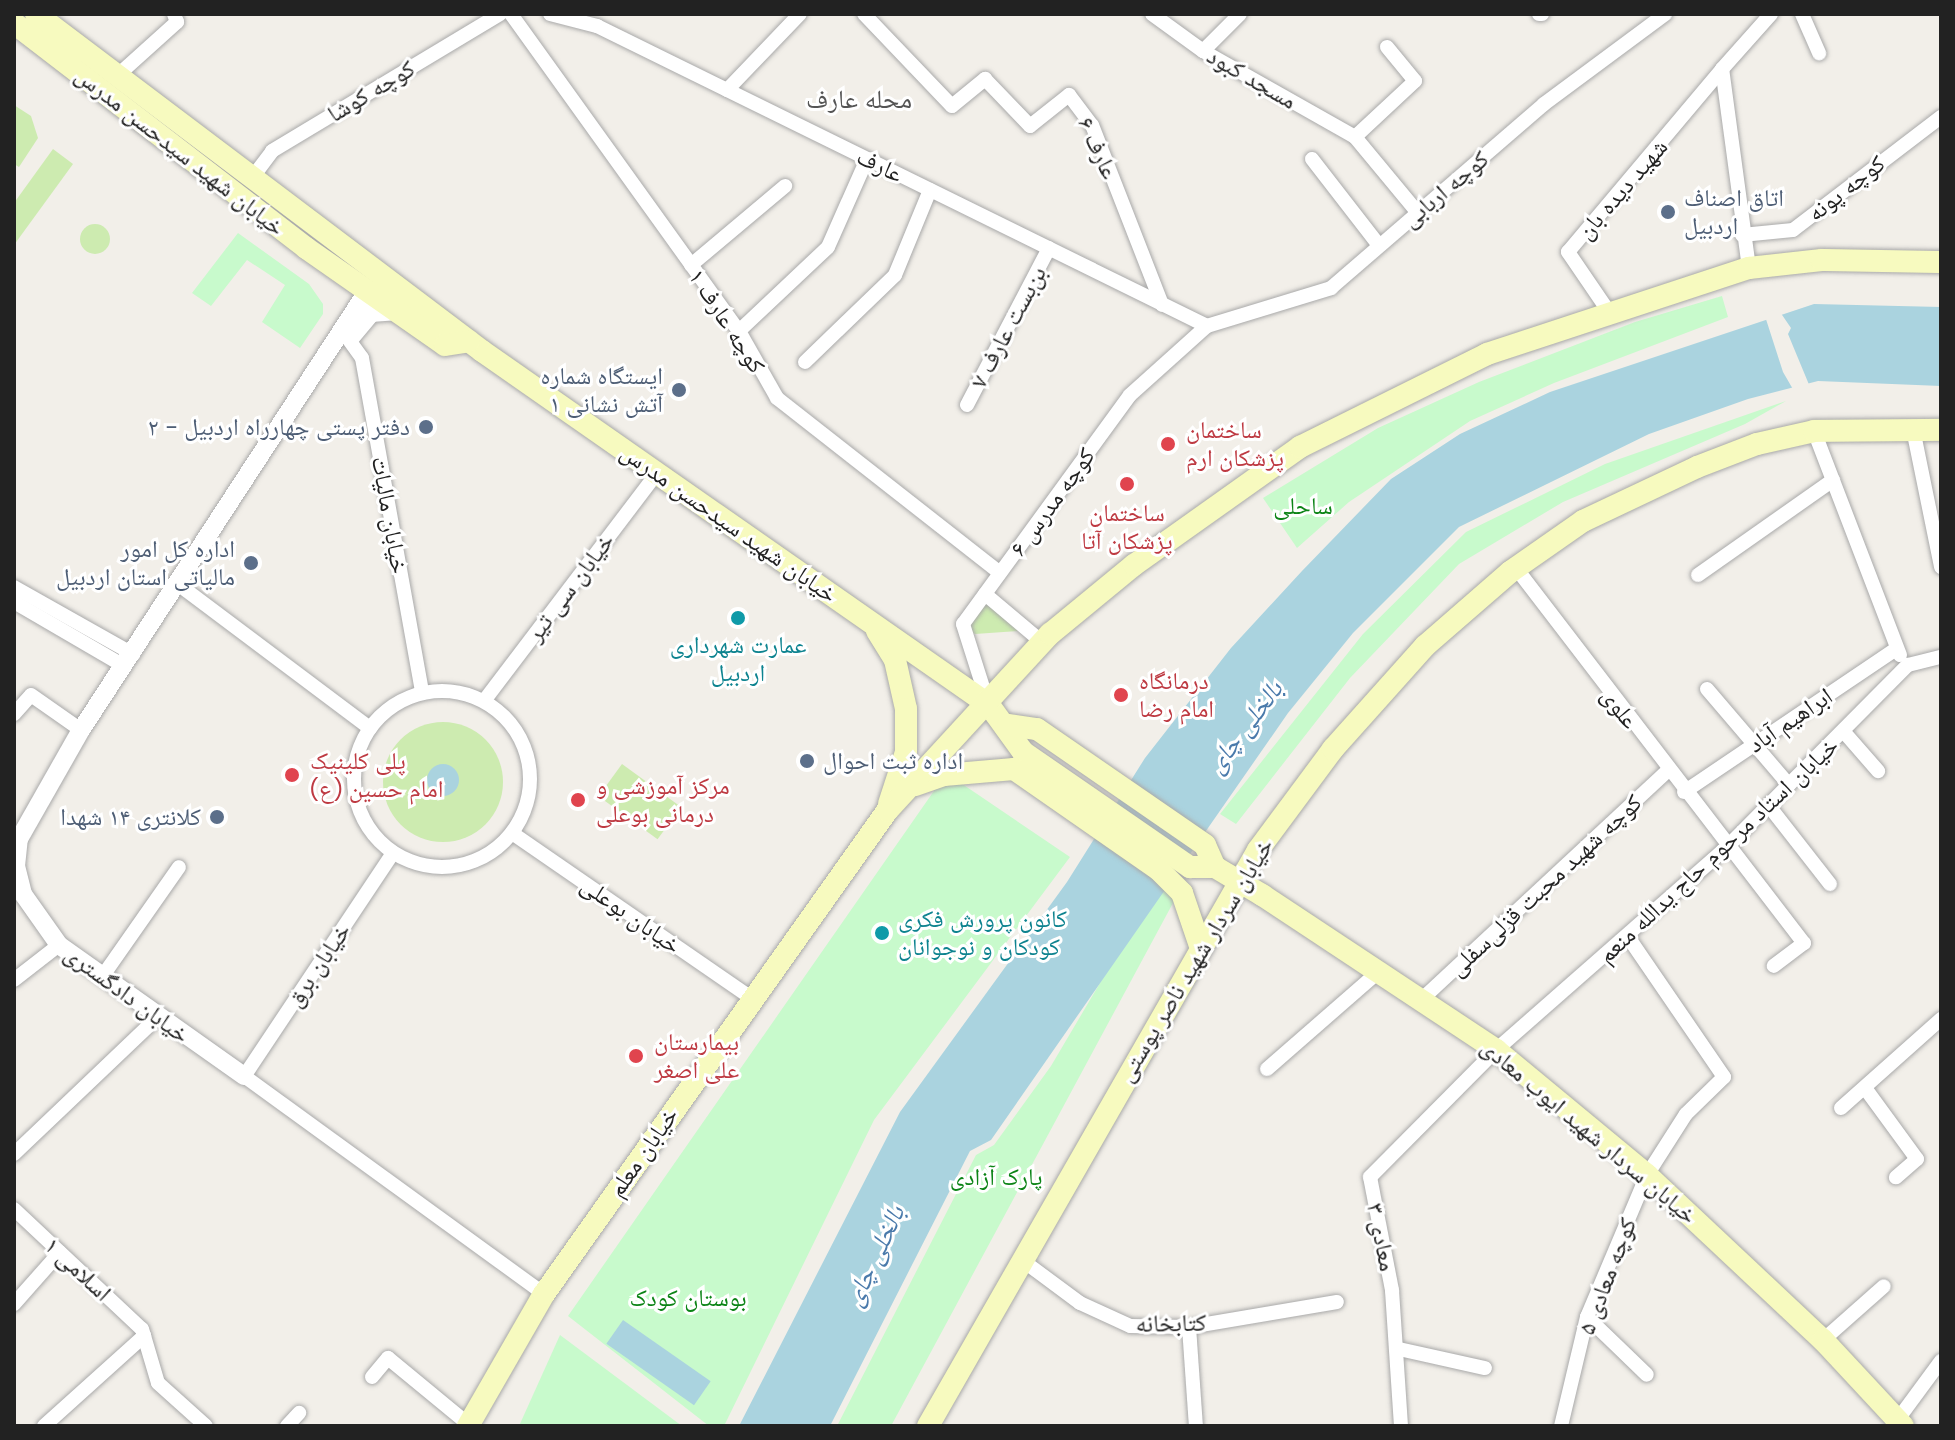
<!DOCTYPE html>
<meta charset="utf-8">
<style>
body{margin:0}
#map{position:relative;width:1955px;height:1440px;overflow:hidden;background:#f2efe9;font-family:"DM Sans","Noto Naskh Arabic",sans-serif}
div>[style]{position:absolute}
[style*='--x']{left:calc(var(--x)*1px);top:calc(var(--y)*1px);width:calc(var(--w)*1px);rotate:calc(var(--a)*1deg)}
.grass>*{inset:0;background:#cdebb0;transform-origin:0 0}
.round{border-radius:50%}
.park>*{inset:0;background:#c8facc}
.water>*{inset:0;background:#aad3df;transform-origin:0 0}
.pier>*{inset:0;background:#f2efe9}
.roads{filter:drop-shadow(0 0 2px #a9a9a9) drop-shadow(0 0 2px #a9a9a9)}
.minor>*{height:14px;margin:-7px;padding:0 7px;transform-origin:7px;border-radius:7px;background:#fff}
.minor>.ring{margin:-7px;padding:0;box-sizing:content-box;background:none;border:14px solid #fff;border-radius:50%}
.tertiary>*{height:18px;margin:-9px;padding:0 9px;transform-origin:9px;border-radius:9px;background:#fff}
.secondary>*{height:22px;margin:-11px;padding:0 11px;transform-origin:11px;border-radius:11px;background:#f7fabf}
.dots>*{width:22px;height:22px;translate:-50% -50%;box-sizing:border-box;border:4px solid #fff;border-radius:50%}
span{translate:-50% -50%;white-space:nowrap;text-align:center;line-height:1.15;-webkit-text-stroke:6px #fff;paint-order:stroke}
.street-label{font-size:24px;color:#222}
.service-label{font-size:24px;color:#4e5e75}
.left{translate:0 -50%;text-align:left}
.right{translate:-100% -50%;text-align:right}
.health-label{font-size:24px;color:#be3a42}
.park-label{font-size:24px;color:#0c8416}
.culture-label{font-size:24px;color:#0d838f}
.neighbourhood-label{font-size:26px;color:#555}
.water-label{font-size:26px;color:#4a7aab;font-style:italic}
.frame{position:absolute;inset:0;border:16px solid #222;pointer-events:none}
</style>
<div id="map">
<div class="grass">
<div style="clip-path:polygon(14px 105px,31px 116px,38px 138px,19px 167px,14px 164px)"></div>
<div style="clip-path:polygon(53px 149px,73px 164px,14px 245px,14px 203px)"></div>
<div class="round" style="left:80px;top:224px;width:30px;height:30px"></div>
<div style="clip-path:polygon(986px 601px,1019px 631px,975px 634px,967px 628px)"></div>
<div class="round" style="left:383px;top:722px;width:120px;height:120px"></div>
<div style="left:622px;top:764px;width:73px;height:40px;rotate:36deg"></div>
</div>
<div class="park">
<div style="clip-path:polygon(238px 233px,309px 284px,323px 304px,323px 314px,300px 348px,262px 322px,285px 285px,247px 260px,211px 306px,192px 293px)"></div>
<div style="clip-path:polygon(1722px 296px,1728px 317px,1554px 383px,1470px 421px,1349px 502px,1297px 548px,1263px 498px,1378px 428px,1479px 382px,1635px 322px)"></div>
<div style="clip-path:polygon(1786px 401px,1745px 424px,1563px 502px,1459px 564px,1350px 678px,1236px 824px,1220px 814px,1363px 634px,1466px 532px,1605px 464px)"></div>
<div style="clip-path:polygon(952px 777px,1070px 857px,874px 1120px,724px 1426px,709px 1426px,568px 1316px,936px 788px)"></div>
<div style="clip-path:polygon(1162px 878px,1180px 890px,891px 1426px,837px 1426px,976px 1155px,994px 1145px,1051px 1066px)"></div>
<div style="clip-path:polygon(560px 1335px,682px 1426px,519px 1426px)"></div>
</div>
<div class="water">
<div style="clip-path:polygon(1814px 304px,1941px 307px,1941px 386px,1818px 381px,1748px 399px,1649px 434px,1459px 527px,1353px 633px,1288px 713px,991px 1140px,970px 1151px,830px 1426px,739px 1426px,900px 1112px,1067px 882px,1145px 758px,1231px 648px,1302px 571px,1391px 479px,1460px 434px,1550px 392px)"></div>
<div class="round" style="left:427px;top:764px;width:32px;height:32px"></div>
<div style="left:623px;top:1320px;width:107px;height:29px;rotate:35deg"></div>
</div>
<div class="pier">
<div style="clip-path:polygon(1778px 309px,1791px 328px,1788px 334px,1810px 387px,1794px 391px,1783px 372px,1764px 313px)"></div>
</div>
<div class="roads">
<div class="minor">
<div style="--x:511;--y:14;--w:390;--a:54.3"></div>
<div style="--x:739;--y:331;--w:77;--a:60.4"></div>
<div style="--x:777;--y:398;--w:283;--a:38.1"></div>
<div style="--x:550;--y:14;--w:49;--a:14.3"></div>
<div style="--x:597;--y:26;--w:680;--a:26.19"></div>
<div style="--x:864;--y:14;--w:127;--a:46.3"></div>
<div style="--x:952;--y:106;--w:43;--a:-39.3"></div>
<div style="--x:985;--y:79;--w:65;--a:46.2"></div>
<div style="--x:1030;--y:126;--w:50;--a:-38.5"></div>
<div style="--x:1069;--y:95;--w:38;--a:53"></div>
<div style="--x:1092;--y:125;--w:193;--a:68.7"></div>
<div style="--x:1152;--y:14;--w:63;--a:36"></div>
<div style="--x:1203;--y:51;--w:175;--a:29.5"></div>
<div style="--x:1539;--y:14;--w:3;--a:0"></div>
<div style="--x:1802;--y:14;--w:43;--a:66.4"></div>
<div style="--x:1387;--y:47;--w:44;--a:50.5"></div>
<div style="--x:1415;--y:81;--w:82;--a:137"></div>
<div style="--x:1355;--y:137;--w:99;--a:50.3"></div>
<div style="--x:1203;--y:51;--w:52;--a:-45"></div>
<div style="--x:117;--y:76;--w:81;--a:-42"></div>
<div style="--x:177;--y:22;--w:9;--a:-111"></div>
<div style="--x:727;--y:90;--w:105;--a:-46.2"></div>
<div style="--x:1312;--y:159;--w:108;--a:52.2"></div>
<div style="--x:252;--y:178;--w:34;--a:-53"></div>
<div style="--x:272;--y:151;--w:266;--a:-31"></div>
<div style="--x:1742;--y:235;--w:51;--a:-5.6"></div>
<div style="--x:1793;--y:230;--w:186;--a:-37.4"></div>
<div style="--x:691;--y:265;--w:123;--a:-40"></div>
<div style="--x:1749;--y:268;--w:201;--a:-97.7"></div>
<div style="--x:1722;--y:69;--w:74;--a:-48.3"></div>
<div style="--x:1609;--y:312;--w:73;--a:-124.3"></div>
<div style="--x:1568;--y:252;--w:239;--a:-49.9"></div>
<div style="--x:739;--y:331;--w:122;--a:-43.3"></div>
<div style="--x:828;--y:247;--w:96;--a:-66.1"></div>
<div style="--x:349;--y:340;--w:22;--a:54"></div>
<div style="--x:362;--y:358;--w:340;--a:79.8"></div>
<div style="--x:805;--y:362;--w:125;--a:-44"></div>
<div style="--x:895;--y:275;--w:92;--a:-67.6"></div>
<div style="--x:967;--y:405;--w:177;--a:-62.4"></div>
<div style="--x:1913;--y:429;--w:141;--a:78.5"></div>
<div style="--x:1814;--y:431;--w:240;--a:69"></div>
<div style="--x:1516;--y:568;--w:473;--a:52.5"></div>
<div style="--x:1804;--y:943;--w:38;--a:143"></div>
<div style="--x:1698;--y:575;--w:165;--a:-35.1"></div>
<div style="--x:178;--y:584;--w:240;--a:36.9"></div>
<div style="--x:14;--y:587;--w:137;--a:29.4"></div>
<div style="--x:985;--y:594;--w:75;--a:40.1"></div>
<div style="--x:14;--y:602;--w:127;--a:30.2"></div>
<div style="--x:1707;--y:689;--w:126;--a:49.5"></div>
<div class="ring" style="left:354px;top:691px;width:162px;height:162px"></div>
<div style="--x:484;--y:701;--w:286;--a:-52.8"></div>
<div style="--x:988;--y:703;--w:83;--a:-107.6"></div>
<div style="--x:963;--y:624;--w:283;--a:-53.9"></div>
<div style="--x:1130;--y:395;--w:103;--a:-41.9"></div>
<div style="--x:1207;--y:326;--w:130;--a:-17"></div>
<div style="--x:1331;--y:288;--w:281;--a:-40.8"></div>
<div style="--x:1544;--y:104;--w:151;--a:-36.6"></div>
<div style="--x:14;--y:714;--w:25;--a:-48"></div>
<div style="--x:31;--y:695;--w:61;--a:35"></div>
<div style="--x:1844;--y:732;--w:52;--a:48.9"></div>
<div style="--x:1684;--y:792;--w:256;--a:-34"></div>
<div style="--x:1769;--y:806;--w:99;--a:52"></div>
<div style="--x:512;--y:833;--w:289;--a:34.6"></div>
<div style="--x:393;--y:853;--w:268;--a:123.7"></div>
<div style="--x:244;--y:1076;--w:371;--a:36"></div>
<div style="--x:102;--y:977;--w:134;--a:-55"></div>
<div style="--x:14;--y:980;--w:57;--a:-37.9"></div>
<div style="--x:1422;--y:999;--w:335;--a:-42.9"></div>
<div style="--x:1267;--y:1069;--w:147;--a:-41.1"></div>
<div style="--x:1865;--y:1088;--w:88;--a:53.8"></div>
<div style="--x:1917;--y:1159;--w:28;--a:139"></div>
<div style="--x:1841;--y:1108;--w:134;--a:-41.7"></div>
<div style="--x:14;--y:1154;--w:197;--a:-43.6"></div>
<div style="--x:14;--y:1209;--w:175;--a:43.2"></div>
<div style="--x:142;--y:1329;--w:56;--a:73.5"></div>
<div style="--x:158;--y:1383;--w:64;--a:41.9"></div>
<div style="--x:1022;--y:1260;--w:72;--a:36.6"></div>
<div style="--x:1080;--y:1303;--w:55;--a:24.7"></div>
<div style="--x:1130;--y:1326;--w:59;--a:1"></div>
<div style="--x:1189;--y:1327;--w:150;--a:-9.6"></div>
<div style="--x:14;--y:1304;--w:69;--a:-48.5"></div>
<div style="--x:1587;--y:1317;--w:83;--a:44"></div>
<div style="--x:1189;--y:1327;--w:99;--a:86"></div>
<div style="--x:1823;--y:1340;--w:81;--a:-41.5"></div>
<div style="--x:1399;--y:1349;--w:88;--a:12.5"></div>
<div style="--x:372;--y:1377;--w:25;--a:-50"></div>
<div style="--x:388;--y:1358;--w:104;--a:39.5"></div>
<div style="--x:44;--y:1426;--w:135;--a:-42"></div>
<div style="--x:287;--y:1426;--w:18;--a:-47"></div>
<div style="--x:1401;--y:1426;--w:136;--a:-93.8"></div>
<div style="--x:1392;--y:1290;--w:115;--a:-101"></div>
<div style="--x:1370;--y:1177;--w:179;--a:-45.2"></div>
<div style="--x:1496;--y:1050;--w:310;--a:-41.3"></div>
<div style="--x:1729;--y:845;--w:254;--a:-45.2"></div>
<div style="--x:1908;--y:665;--w:34;--a:-14"></div>
<div style="--x:1561;--y:1426;--w:112;--a:-76.6"></div>
<div style="--x:1587;--y:1317;--w:154;--a:-67.1"></div>
<div style="--x:1647;--y:1175;--w:72;--a:-57.4"></div>
<div style="--x:1686;--y:1114;--w:53;--a:-44.2"></div>
<div style="--x:1724;--y:1077;--w:170;--a:-124.4"></div>
<div style="--x:1893;--y:1426;--w:81;--a:-53.6"></div>
</div>
<div class="tertiary">
<div style="--x:352;--y:336;--w:30;--a:-50"></div>
<div style="--x:371;--y:313;--w:27;--a:-4"></div>
<div style="--x:244;--y:1076;--w:227;--a:-144.7"></div>
<div style="--x:59;--y:945;--w:62;--a:-125.2"></div>
<div style="--x:23;--y:894;--w:29;--a:-104"></div>
<div style="--x:16;--y:866;--w:27;--a:-84"></div>
<div style="--x:19;--y:839;--w:125;--a:-60.4"></div>
<div style="--x:81;--y:730;--w:525;--a:-56.88"></div>
</div>
<div class="secondary">
<div style="--x:36;--y:14;--w:559;--a:37.07"></div>
<div style="--x:482;--y:351;--w:618;--a:34.92"></div>
<div style="--x:989;--y:705;--w:58;--a:54.1"></div>
<div style="--x:1023;--y:752;--w:203;--a:34.6"></div>
<div style="--x:1190;--y:867;--w:25;--a:0"></div>
<div style="--x:1215;--y:867;--w:55;--a:30.8"></div>
<div style="--x:1262;--y:895;--w:281;--a:33.5"></div>
<div style="--x:1496;--y:1050;--w:196;--a:39.6"></div>
<div style="--x:1647;--y:1175;--w:241;--a:43.2"></div>
<div style="--x:1823;--y:1340;--w:117;--a:47.1"></div>
<div style="--x:14;--y:23;--w:369;--a:37.6"></div>
<div style="--x:306;--y:248;--w:169;--a:34.9"></div>
<div style="--x:445;--y:345;--w:24;--a:-9"></div>
<div style="--x:877;--y:631;--w:34;--a:58"></div>
<div style="--x:895;--y:660;--w:50;--a:77.3"></div>
<div style="--x:906;--y:709;--w:43;--a:90"></div>
<div style="--x:906;--y:752;--w:55;--a:108.1"></div>
<div style="--x:1008;--y:725;--w:29;--a:8"></div>
<div style="--x:1037;--y:729;--w:204;--a:34.6"></div>
<div style="--x:1205;--y:845;--w:24;--a:66"></div>
<div style="--x:915;--y:785;--w:31;--a:-19"></div>
<div style="--x:944;--y:775;--w:70;--a:-4.9"></div>
<div style="--x:1014;--y:769;--w:175;--a:34.8"></div>
<div style="--x:1158;--y:869;--w:34;--a:45"></div>
<div style="--x:1182;--y:893;--w:56;--a:71.2"></div>
<div style="--x:468;--y:1426;--w:152;--a:-60.1"></div>
<div style="--x:544;--y:1294;--w:592;--a:-54.62"></div>
<div style="--x:887;--y:811;--w:241;--a:-47.4"></div>
<div style="--x:1050;--y:634;--w:109;--a:-39.4"></div>
<div style="--x:1134;--y:565;--w:204;--a:-35.4"></div>
<div style="--x:1300;--y:447;--w:209;--a:-26.4"></div>
<div style="--x:1487;--y:354;--w:276;--a:-18.2"></div>
<div style="--x:1749;--y:268;--w:73;--a:-6.3"></div>
<div style="--x:1822;--y:260;--w:119;--a:1"></div>
<div style="--x:928;--y:1426;--w:664;--a:-60.19"></div>
<div style="--x:1258;--y:850;--w:126;--a:-53.4"></div>
<div style="--x:1333;--y:749;--w:138;--a:-48.2"></div>
<div style="--x:1425;--y:646;--w:113;--a:-41"></div>
<div style="--x:1510;--y:572;--w:89;--a:-34.9"></div>
<div style="--x:1583;--y:521;--w:126;--a:-25.3"></div>
<div style="--x:1697;--y:467;--w:64;--a:-21"></div>
<div style="--x:1757;--y:444;--w:58;--a:-12.8"></div>
<div style="--x:1814;--y:431;--w:127;--a:-0.5"></div>
</div>
</div>
<div class="dots">
<div style="left:1668px;top:212px;background:#5c6f8a"></div>
<div style="left:679px;top:390px;background:#5c6f8a"></div>
<div style="left:426px;top:427px;background:#5c6f8a"></div>
<div style="left:1168px;top:444px;background:#e0444e"></div>
<div style="left:1127px;top:484px;background:#e0444e"></div>
<div style="left:251px;top:563px;background:#5c6f8a"></div>
<div style="left:738px;top:618px;background:#0f9aa8"></div>
<div style="left:1121px;top:695px;background:#e0444e"></div>
<div style="left:807px;top:761px;background:#5c6f8a"></div>
<div style="left:292px;top:775px;background:#e0444e"></div>
<div style="left:578px;top:800px;background:#e0444e"></div>
<div style="left:217px;top:817px;background:#5c6f8a"></div>
<div style="left:882px;top:933px;background:#0f9aa8"></div>
<div style="left:636px;top:1056px;background:#e0444e"></div>
</div>
<div class="street-label">
<span style="left:1252px;top:78px;rotate:30deg">مسجد کبود</span>
<span style="left:371px;top:91px;rotate:-31deg">کوچه کوشا</span>
<span style="left:1098px;top:148px;rotate:65deg">عارف ۶</span>
<span style="left:180px;top:151px;rotate:38deg">خیابان شهید سیدحسن مدرس</span>
<span style="left:880px;top:165px;rotate:26deg">عارف</span>
<span style="left:1846px;top:188px;rotate:-38deg">کوچه پونه</span>
<span style="left:1445px;top:189px;rotate:-40deg">کوچه اربابی</span>
<span style="left:1622px;top:189px;rotate:-49deg">شهید دیده بان</span>
<span style="left:727px;top:321px;rotate:57deg">کوچه عارف ۱</span>
<span style="left:1008px;top:327px;rotate:-62deg">بن‌بست عارف ۷</span>
<span style="left:1052px;top:502px;rotate:-54deg">کوچه مدرس ۶</span>
<span style="left:390px;top:515px;rotate:80deg">خیابان مالیات</span>
<span style="left:729px;top:523px;rotate:35deg">خیابان شهید سیدحسن مدرس</span>
<span style="left:570px;top:587px;rotate:-53deg">خیابان سی تیر</span>
<span style="left:1620px;top:708px;rotate:53deg">علوی</span>
<span style="left:1790px;top:720px;rotate:-34deg">ابراهیم آباد</span>
<span style="left:1718px;top:850px;rotate:-43deg">خیابان استاد مرحوم حاج یدالله منعم</span>
<span style="left:1545px;top:885px;rotate:-43deg">کوچه شهید محبت قزلی‌سفلی</span>
<span style="left:631px;top:915px;rotate:35deg">خیابان بوعلی</span>
<span style="left:1195px;top:960px;rotate:-59deg">خیابان سردار شهید ناصر پوستی</span>
<span style="left:318px;top:965px;rotate:-56deg">خیابان برق</span>
<span style="left:127px;top:994px;rotate:36deg">خیابان دادگستری</span>
<span style="left:1589px;top:1131px;rotate:40deg">خیابان سردار شهید ایوب معادی</span>
<span style="left:643px;top:1152px;rotate:-55deg">خیابان معلم</span>
<span style="left:1382px;top:1237px;rotate:79deg">معادی ۳</span>
<span style="left:78px;top:1269px;rotate:43deg">اسلامی ۱</span>
<span style="left:1607px;top:1276px;rotate:-69deg">کوچه معادی ۵</span>
<span style="left:1171px;top:1323px;rotate:-1deg">کتابخانه</span>
</div>
<div class="service-label">
<span class="left" style="left:1684px;top:212px">اتاق اصناف<br>اردبیل</span>
<span class="right" style="left:663px;top:390px">ایستگاه شماره<br>۱ آتش نشانی</span>
<span class="right" style="left:410px;top:427px">دفتر پستی چهارراه اردبیل - ۲</span>
<span class="right" style="left:235px;top:563px">اداره کل امور<br>مالیاتی استان اردبیل</span>
<span class="left" style="left:823px;top:761px">اداره ثبت احوال</span>
<span class="right" style="left:201px;top:817px">کلانتری ۱۴ شهدا</span>
</div>
<div class="health-label">
<span class="left" style="left:1186px;top:444px">ساختمان<br>پزشکان ارم</span>
<span style="left:1127px;top:527px">ساختمان<br>پزشکان آتا</span>
<span class="left" style="left:1139px;top:695px">درمانگاه<br>امام رضا</span>
<span class="left" style="left:310px;top:775px">پلی کلینیک<br>امام حسین (ع)</span>
<span class="left" style="left:596px;top:800px">مرکز آموزشی و<br>درمانی بوعلی</span>
<span class="left" style="left:654px;top:1056px">بیمارستان<br>علی اصغر</span>
</div>
<div class="park-label">
<span style="left:1303px;top:506px">ساحلی</span>
<span style="left:996px;top:1177px">پارک آزادی</span>
<span style="left:688px;top:1298px">بوستان کودک</span>
</div>
<div class="culture-label">
<span style="left:738px;top:659px">عمارت شهرداری<br>اردبیل</span>
<span class="left" style="left:898px;top:933px">کانون پرورش فکری<br>کودکان و نوجوانان</span>
</div>
<div class="neighbourhood-label">
<span style="left:859px;top:100px">محله عارف</span>
</div>
<div class="water-label">
<span style="left:1245px;top:727px;rotate:-53deg">بالخلی چای</span>
<span style="left:875px;top:1256px;rotate:-65deg">بالخلی چای</span>
</div>
<div class="frame"></div>
</div>
